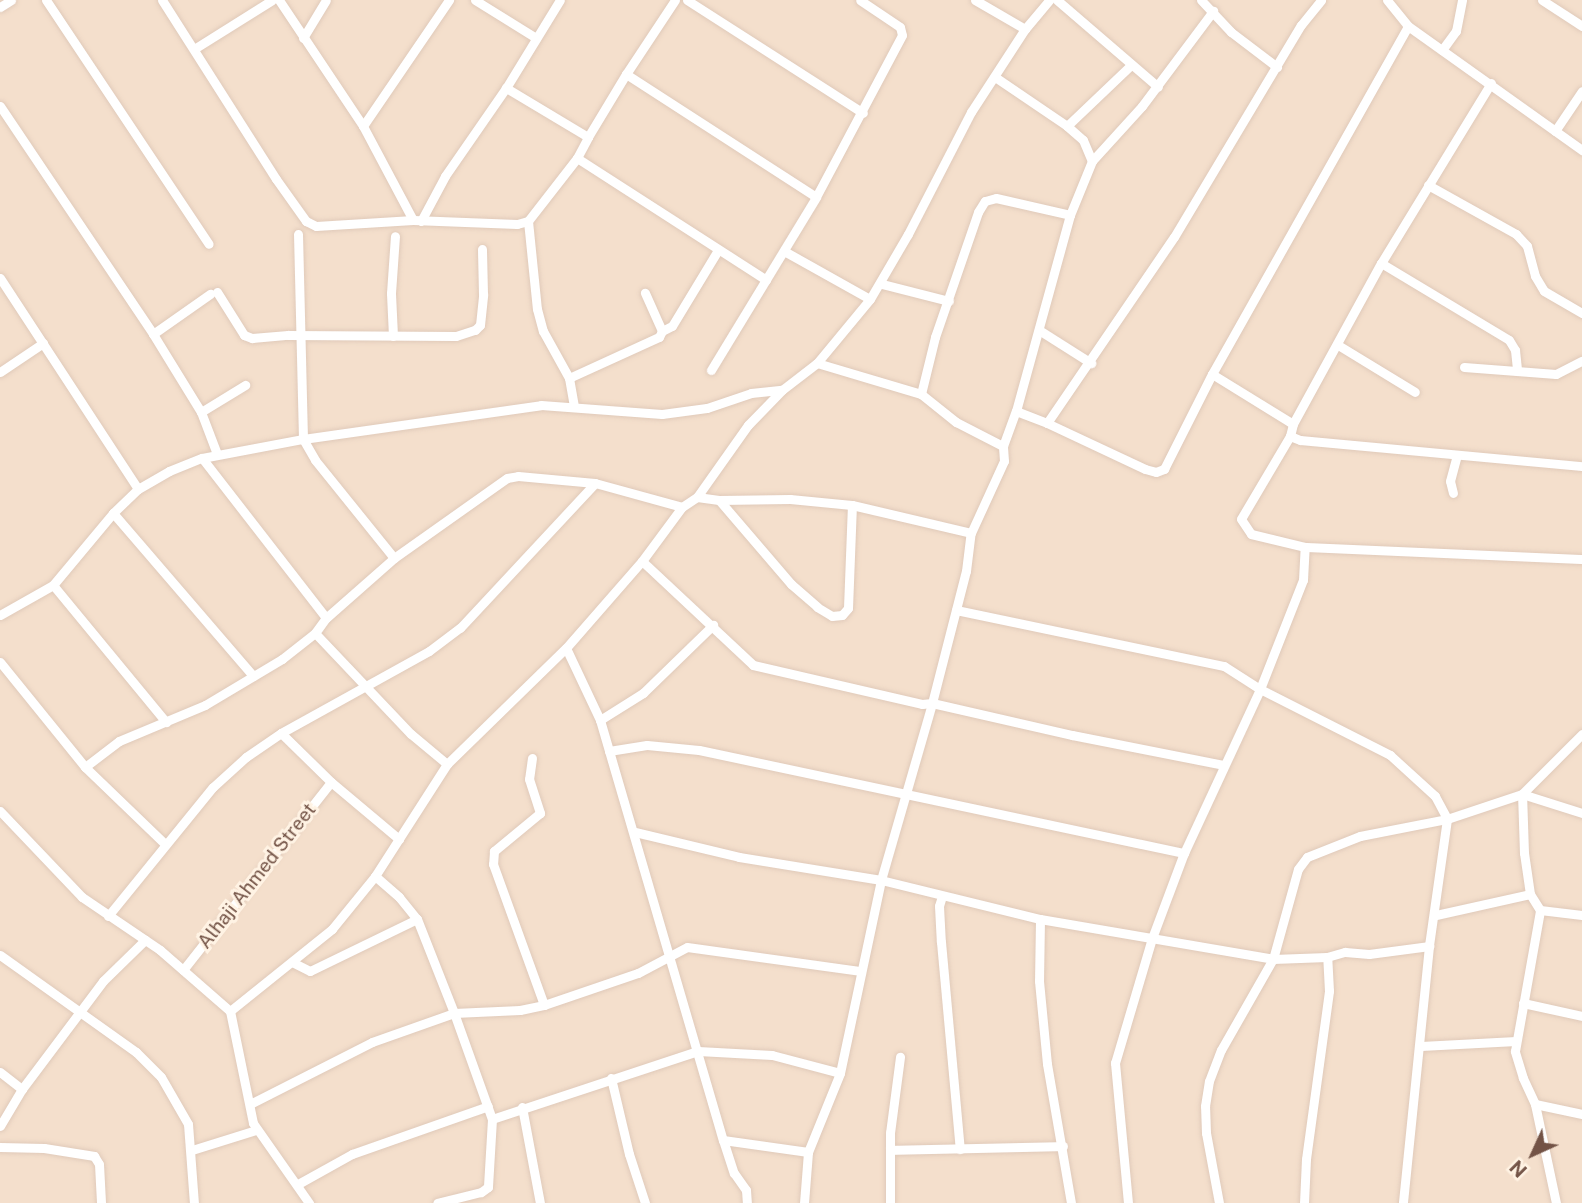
<!DOCTYPE html>
<style>
body{margin:0}
#map{position:relative;width:1582px;height:1203px;overflow:hidden;background:#fdeede;font-family:"Public Sans",sans-serif}
div>[style]{position:absolute}
[style*='--x']{left:calc(var(--x)*1px);top:calc(var(--y)*1px);width:calc(var(--w)*1px);rotate:calc(var(--a)*1deg)}
.residential>*{inset:0;background:#f4dfcc;transform-origin:0 0}
.roads{filter:drop-shadow(0 0 2px #e0caba) drop-shadow(0 0 2px #e0caba)}
.minor>*{height:9px;margin:-4.5px;padding:0 4.5px;transform-origin:4.5px;border-radius:4.5px;background:#fff}
span{translate:-50% -50%;white-space:nowrap;text-align:center;line-height:1.15;-webkit-text-stroke:6px #fff3e4;paint-order:stroke}
.street-label{font-size:19px;color:#735346}
.north{position:absolute;left:1498px;top:1119px;width:70px;height:70px;-webkit-text-stroke:5px #fff3e4;paint-order:stroke;rotate:225deg;font-size:19px;font-weight:700;line-height:28px;text-align:center;color:#735346}
.north::after{content:'';display:block;margin:auto;width:24px;height:32px;background:#735346;clip-path:polygon(50% 0,100% 100%,50% 72%,0 100%)}
</style>
<div id="map">
<div class="residential">
<div style="left:0;top:0;width:1582px;height:1203px"></div>
</div>
<div class="roads">
<div class="minor">
<div style="--x:46;--y:0;--w:293;--a:56.3"></div>
<div style="--x:162;--y:0;--w:212;--a:57.5"></div>
<div style="--x:276;--y:179;--w:52;--a:54.5"></div>
<div style="--x:306;--y:221;--w:11;--a:27"></div>
<div style="--x:316;--y:226;--w:97;--a:-3.5"></div>
<div style="--x:413;--y:220;--w:104;--a:2.2"></div>
<div style="--x:517;--y:224;--w:11;--a:-15"></div>
<div style="--x:528;--y:221;--w:80;--a:-52.1"></div>
<div style="--x:577;--y:158;--w:24;--a:-62"></div>
<div style="--x:588;--y:137;--w:96;--a:-149.1"></div>
<div style="--x:279;--y:0;--w:151;--a:56.3"></div>
<div style="--x:363;--y:126;--w:106;--a:62"></div>
<div style="--x:475;--y:0;--w:72;--a:31.9"></div>
<div style="--x:675;--y:0;--w:89;--a:123.5"></div>
<div style="--x:626;--y:74;--w:226;--a:32.9"></div>
<div style="--x:687;--y:0;--w:209;--a:32.7"></div>
<div style="--x:975;--y:0;--w:58;--a:30.1"></div>
<div style="--x:1057;--y:0;--w:133;--a:40.7"></div>
<div style="--x:1201;--y:0;--w:44;--a:46.8"></div>
<div style="--x:1231;--y:32;--w:58;--a:37.3"></div>
<div style="--x:1387;--y:0;--w:33;--a:51"></div>
<div style="--x:1408;--y:26;--w:214;--a:35.5"></div>
<div style="--x:1542;--y:0;--w:48;--a:33"></div>
<div style="--x:0;--y:7;--w:13;--a:-32"></div>
<div style="--x:303;--y:38;--w:44;--a:-58.8"></div>
<div style="--x:194;--y:49;--w:92;--a:-32.1"></div>
<div style="--x:1442;--y:50;--w:24;--a:-54"></div>
<div style="--x:1456;--y:31;--w:32;--a:-79"></div>
<div style="--x:995;--y:77;--w:87;--a:34.2"></div>
<div style="--x:1067;--y:126;--w:21;--a:41"></div>
<div style="--x:1083;--y:140;--w:23;--a:67"></div>
<div style="--x:1491;--y:83;--w:211;--a:121.4"></div>
<div style="--x:1381;--y:263;--w:183;--a:118.7"></div>
<div style="--x:1293;--y:424;--w:12;--a:104"></div>
<div style="--x:1290;--y:436;--w:11;--a:22"></div>
<div style="--x:1300;--y:440;--w:283;--a:5.3"></div>
<div style="--x:0;--y:106;--w:275;--a:56.1"></div>
<div style="--x:153;--y:334;--w:92;--a:58.4"></div>
<div style="--x:201;--y:412;--w:45;--a:69.1"></div>
<div style="--x:363;--y:126;--w:153;--a:-55.7"></div>
<div style="--x:1067;--y:126;--w:88;--a:-43.6"></div>
<div style="--x:1555;--y:131;--w:48;--a:-56"></div>
<div style="--x:588;--y:137;--w:74;--a:-58.9"></div>
<div style="--x:577;--y:158;--w:225;--a:32.8"></div>
<div style="--x:1428;--y:185;--w:101;--a:29.1"></div>
<div style="--x:1516;--y:234;--w:16;--a:47"></div>
<div style="--x:1527;--y:246;--w:31;--a:75"></div>
<div style="--x:1535;--y:276;--w:17;--a:59"></div>
<div style="--x:1544;--y:291;--w:44;--a:30.1"></div>
<div style="--x:421;--y:221;--w:51;--a:-61.9"></div>
<div style="--x:445;--y:176;--w:107;--a:-55.3"></div>
<div style="--x:506;--y:88;--w:103;--a:-58.5"></div>
<div style="--x:528;--y:221;--w:88;--a:84.2"></div>
<div style="--x:537;--y:309;--w:23;--a:75"></div>
<div style="--x:543;--y:331;--w:54;--a:61"></div>
<div style="--x:569;--y:378;--w:28;--a:80"></div>
<div style="--x:298;--y:234;--w:205;--a:88.6"></div>
<div style="--x:303;--y:439;--w:24;--a:60"></div>
<div style="--x:315;--y:460;--w:126;--a:51.1"></div>
<div style="--x:784;--y:251;--w:98;--a:29.2"></div>
<div style="--x:1381;--y:263;--w:149;--a:31"></div>
<div style="--x:1509;--y:340;--w:12;--a:59"></div>
<div style="--x:1515;--y:350;--w:20;--a:84"></div>
<div style="--x:0;--y:278;--w:252;--a:56.8"></div>
<div style="--x:882;--y:284;--w:69;--a:14.2"></div>
<div style="--x:217;--y:292;--w:51;--a:57.9"></div>
<div style="--x:244;--y:335;--w:9;--a:21"></div>
<div style="--x:252;--y:338;--w:36;--a:-5"></div>
<div style="--x:288;--y:335;--w:168;--a:0.3"></div>
<div style="--x:456;--y:336;--w:20;--a:-18"></div>
<div style="--x:475;--y:330;--w:7;--a:-45"></div>
<div style="--x:480;--y:325;--w:31;--a:-84"></div>
<div style="--x:483;--y:294;--w:45;--a:-91.3"></div>
<div style="--x:1039;--y:330;--w:62;--a:32.4"></div>
<div style="--x:662;--y:331;--w:11;--a:-27"></div>
<div style="--x:672;--y:326;--w:89;--a:-58.8"></div>
<div style="--x:153;--y:334;--w:70;--a:-35.1"></div>
<div style="--x:393;--y:336;--w:43;--a:-92.7"></div>
<div style="--x:391;--y:293;--w:57;--a:-86"></div>
<div style="--x:1338;--y:345;--w:90;--a:31.4"></div>
<div style="--x:817;--y:363;--w:109;--a:16.6"></div>
<div style="--x:921;--y:394;--w:45;--a:38.7"></div>
<div style="--x:956;--y:422;--w:53;--a:27.1"></div>
<div style="--x:1464;--y:367;--w:92;--a:4.4"></div>
<div style="--x:1556;--y:374;--w:29;--a:-27"></div>
<div style="--x:711;--y:370;--w:202;--a:-58.7"></div>
<div style="--x:816;--y:197;--w:183;--a:-62"></div>
<div style="--x:902;--y:35;--w:8;--a:-104"></div>
<div style="--x:900;--y:27;--w:48;--a:-146"></div>
<div style="--x:0;--y:372;--w:52;--a:-34"></div>
<div style="--x:1212;--y:374;--w:95;--a:31.7"></div>
<div style="--x:569;--y:378;--w:99;--a:-24.5"></div>
<div style="--x:659;--y:337;--w:7;--a:-63"></div>
<div style="--x:662;--y:331;--w:42;--a:-114.1"></div>
<div style="--x:921;--y:394;--w:59;--a:-76.2"></div>
<div style="--x:935;--y:337;--w:132;--a:-71"></div>
<div style="--x:978;--y:212;--w:13;--a:-58"></div>
<div style="--x:985;--y:201;--w:11;--a:-15"></div>
<div style="--x:996;--y:198;--w:76;--a:12.9"></div>
<div style="--x:1016;--y:411;--w:33;--a:21"></div>
<div style="--x:1047;--y:423;--w:108;--a:25.1"></div>
<div style="--x:1145;--y:469;--w:11;--a:15"></div>
<div style="--x:1156;--y:472;--w:9;--a:-21"></div>
<div style="--x:1164;--y:469;--w:106;--a:-63.2"></div>
<div style="--x:1212;--y:374;--w:399;--a:-60.6"></div>
<div style="--x:201;--y:412;--w:52;--a:-31.5"></div>
<div style="--x:1047;--y:423;--w:225;--a:-55.7"></div>
<div style="--x:1174;--y:237;--w:247;--a:-59.1"></div>
<div style="--x:1301;--y:25;--w:32;--a:-51"></div>
<div style="--x:1290;--y:436;--w:96;--a:120.6"></div>
<div style="--x:1241;--y:519;--w:18;--a:56"></div>
<div style="--x:1251;--y:534;--w:56;--a:13.5"></div>
<div style="--x:1305;--y:547;--w:277;--a:2.5"></div>
<div style="--x:202;--y:458;--w:202;--a:52.2"></div>
<div style="--x:1453;--y:493;--w:12;--a:-104"></div>
<div style="--x:1450;--y:481;--w:27;--a:-75"></div>
<div style="--x:697;--y:497;--w:22;--a:8"></div>
<div style="--x:719;--y:500;--w:71;--a:-0.8"></div>
<div style="--x:790;--y:499;--w:62;--a:5.5"></div>
<div style="--x:852;--y:505;--w:122;--a:13.2"></div>
<div style="--x:719;--y:500;--w:111;--a:49.4"></div>
<div style="--x:791;--y:584;--w:35;--a:41"></div>
<div style="--x:817;--y:607;--w:17;--a:31"></div>
<div style="--x:832;--y:616;--w:10;--a:-6"></div>
<div style="--x:842;--y:615;--w:9;--a:-49"></div>
<div style="--x:848;--y:608;--w:103;--a:-87.8"></div>
<div style="--x:113;--y:513;--w:215;--a:49.3"></div>
<div style="--x:642;--y:561;--w:152;--a:43.1"></div>
<div style="--x:753;--y:665;--w:173;--a:13"></div>
<div style="--x:922;--y:704;--w:10;--a:-6"></div>
<div style="--x:932;--y:703;--w:144;--a:12.9"></div>
<div style="--x:1072;--y:735;--w:154;--a:11.2"></div>
<div style="--x:53;--y:585;--w:178;--a:50.5"></div>
<div style="--x:956;--y:610;--w:274;--a:11.8"></div>
<div style="--x:1224;--y:666;--w:43;--a:32.6"></div>
<div style="--x:1260;--y:689;--w:146;--a:26.9"></div>
<div style="--x:1390;--y:755;--w:61;--a:42.3"></div>
<div style="--x:1435;--y:796;--w:26;--a:62"></div>
<div style="--x:1447;--y:819;--w:128;--a:98.1"></div>
<div style="--x:1429;--y:946;--w:258;--a:95.8"></div>
<div style="--x:0;--y:615;--w:61;--a:-29.5"></div>
<div style="--x:53;--y:585;--w:94;--a:-50.2"></div>
<div style="--x:113;--y:513;--w:35;--a:-44"></div>
<div style="--x:138;--y:489;--w:36;--a:-30"></div>
<div style="--x:169;--y:471;--w:35;--a:-22"></div>
<div style="--x:202;--y:458;--w:103;--a:-10.7"></div>
<div style="--x:303;--y:439;--w:240;--a:-8.1"></div>
<div style="--x:541;--y:405;--w:121;--a:4.3"></div>
<div style="--x:662;--y:414;--w:45;--a:-7.6"></div>
<div style="--x:707;--y:408;--w:46;--a:-18.8"></div>
<div style="--x:751;--y:393;--w:31;--a:-6"></div>
<div style="--x:315;--y:633;--w:139;--a:46.5"></div>
<div style="--x:411;--y:734;--w:47;--a:39.8"></div>
<div style="--x:447;--y:764;--w:133;--a:122.7"></div>
<div style="--x:566;--y:648;--w:80;--a:64.7"></div>
<div style="--x:600;--y:720;--w:438;--a:73.7"></div>
<div style="--x:723;--y:1140;--w:35;--a:72"></div>
<div style="--x:734;--y:1173;--w:21;--a:55"></div>
<div style="--x:746;--y:1190;--w:13;--a:86"></div>
<div style="--x:0;--y:662;--w:135;--a:51"></div>
<div style="--x:85;--y:767;--w:111;--a:43.9"></div>
<div style="--x:600;--y:720;--w:51;--a:-32.1"></div>
<div style="--x:643;--y:693;--w:98;--a:-44.2"></div>
<div style="--x:281;--y:733;--w:70;--a:44.4"></div>
<div style="--x:331;--y:782;--w:89;--a:40"></div>
<div style="--x:609;--y:751;--w:38;--a:-9"></div>
<div style="--x:647;--y:745;--w:52;--a:5.5"></div>
<div style="--x:699;--y:750;--w:496;--a:12"></div>
<div style="--x:532;--y:758;--w:21;--a:98"></div>
<div style="--x:529;--y:779;--w:36;--a:72"></div>
<div style="--x:540;--y:813;--w:60;--a:140.4"></div>
<div style="--x:494;--y:851;--w:13;--a:94"></div>
<div style="--x:493;--y:864;--w:150;--a:70.1"></div>
<div style="--x:447;--y:764;--w:166;--a:-44.3"></div>
<div style="--x:566;--y:648;--w:116;--a:-48.9"></div>
<div style="--x:642;--y:561;--w:67;--a:-53.5"></div>
<div style="--x:682;--y:507;--w:18;--a:-34"></div>
<div style="--x:697;--y:497;--w:88;--a:-54.7"></div>
<div style="--x:748;--y:425;--w:49;--a:-45.8"></div>
<div style="--x:782;--y:390;--w:44;--a:-37.6"></div>
<div style="--x:817;--y:363;--w:83;--a:-50.4"></div>
<div style="--x:870;--y:299;--w:75;--a:-59.7"></div>
<div style="--x:908;--y:234;--w:137;--a:-62.7"></div>
<div style="--x:971;--y:112;--w:99;--a:-57"></div>
<div style="--x:1025;--y:29;--w:38;--a:-50"></div>
<div style="--x:85;--y:767;--w:43;--a:-37.4"></div>
<div style="--x:119;--y:741;--w:93;--a:-22.7"></div>
<div style="--x:205;--y:705;--w:90;--a:-30.9"></div>
<div style="--x:282;--y:659;--w:42;--a:-38.2"></div>
<div style="--x:315;--y:633;--w:19;--a:-54"></div>
<div style="--x:326;--y:618;--w:91;--a:-41.4"></div>
<div style="--x:394;--y:558;--w:138;--a:-35.3"></div>
<div style="--x:507;--y:478;--w:11;--a:-10"></div>
<div style="--x:518;--y:476;--w:77;--a:5.2"></div>
<div style="--x:595;--y:483;--w:90;--a:15.4"></div>
<div style="--x:0;--y:811;--w:119;--a:46.4"></div>
<div style="--x:82;--y:897;--w:94;--a:34.2"></div>
<div style="--x:160;--y:950;--w:93;--a:41.1"></div>
<div style="--x:230;--y:1011;--w:114;--a:78.4"></div>
<div style="--x:253;--y:1123;--w:98;--a:55"></div>
<div style="--x:635;--y:832;--w:107;--a:13.5"></div>
<div style="--x:739;--y:857;--w:144;--a:9.2"></div>
<div style="--x:881;--y:880;--w:164;--a:13.8"></div>
<div style="--x:1040;--y:919;--w:236;--a:9.7"></div>
<div style="--x:1273;--y:959;--w:54;--a:-2.1"></div>
<div style="--x:1327;--y:957;--w:19;--a:-16"></div>
<div style="--x:1345;--y:952;--w:24;--a:5"></div>
<div style="--x:1369;--y:954;--w:61;--a:-7.6"></div>
<div style="--x:942;--y:896;--w:10;--a:107"></div>
<div style="--x:939;--y:906;--w:36;--a:87"></div>
<div style="--x:941;--y:942;--w:208;--a:84.8"></div>
<div style="--x:1540;--y:910;--w:42;--a:6.8"></div>
<div style="--x:1436;--y:915;--w:96;--a:-12.6"></div>
<div style="--x:108;--y:916;--w:166;--a:-50.9"></div>
<div style="--x:213;--y:787;--w:45;--a:-42.3"></div>
<div style="--x:246;--y:757;--w:42;--a:-34.4"></div>
<div style="--x:281;--y:733;--w:169;--a:-29"></div>
<div style="--x:429;--y:651;--w:39;--a:-37"></div>
<div style="--x:460;--y:628;--w:198;--a:-47"></div>
<div style="--x:1040;--y:919;--w:62;--a:90.9"></div>
<div style="--x:1039;--y:981;--w:83;--a:84.5"></div>
<div style="--x:1047;--y:1064;--w:141;--a:80.2"></div>
<div style="--x:0;--y:955;--w:167;--a:35.5"></div>
<div style="--x:136;--y:1052;--w:35;--a:45"></div>
<div style="--x:161;--y:1077;--w:54;--a:60.1"></div>
<div style="--x:188;--y:1124;--w:79;--a:85.7"></div>
<div style="--x:292;--y:962;--w:20;--a:27"></div>
<div style="--x:310;--y:971;--w:119;--a:-25.9"></div>
<div style="--x:183;--y:970;--w:239;--a:-51.8"></div>
<div style="--x:1523;--y:1003;--w:60;--a:12.4"></div>
<div style="--x:230;--y:1011;--w:131;--a:-38.8"></div>
<div style="--x:332;--y:929;--w:68;--a:-50.9"></div>
<div style="--x:375;--y:876;--w:32;--a:41"></div>
<div style="--x:399;--y:897;--w:28;--a:51"></div>
<div style="--x:417;--y:919;--w:101;--a:68.5"></div>
<div style="--x:454;--y:1013;--w:66;--a:-2.6"></div>
<div style="--x:520;--y:1010;--w:25;--a:-12"></div>
<div style="--x:544;--y:1005;--w:99;--a:-18.8"></div>
<div style="--x:638;--y:973;--w:55;--a:-28"></div>
<div style="--x:687;--y:947;--w:174;--a:7.9"></div>
<div style="--x:1421;--y:1046;--w:95;--a:-3"></div>
<div style="--x:0;--y:1072;--w:28;--a:38"></div>
<div style="--x:611;--y:1078;--w:78;--a:76.7"></div>
<div style="--x:629;--y:1154;--w:52;--a:71.9"></div>
<div style="--x:250;--y:1104;--w:137;--a:-26.9"></div>
<div style="--x:372;--y:1042;--w:87;--a:-19.5"></div>
<div style="--x:454;--y:1013;--w:113;--a:70.3"></div>
<div style="--x:492;--y:1119;--w:68;--a:93.4"></div>
<div style="--x:488;--y:1187;--w:9;--a:144"></div>
<div style="--x:481;--y:1192;--w:45;--a:166"></div>
<div style="--x:1535;--y:1104;--w:48;--a:12"></div>
<div style="--x:522;--y:1107;--w:98;--a:79.4"></div>
<div style="--x:492;--y:1119;--w:217;--a:-18.3"></div>
<div style="--x:698;--y:1051;--w:74;--a:3.1"></div>
<div style="--x:772;--y:1055;--w:70;--a:14.8"></div>
<div style="--x:0;--y:1126;--w:43;--a:-59.3"></div>
<div style="--x:22;--y:1089;--w:135;--a:-53.1"></div>
<div style="--x:103;--y:981;--w:59;--a:-44.3"></div>
<div style="--x:723;--y:1140;--w:86;--a:8"></div>
<div style="--x:0;--y:1147;--w:44;--a:1.3"></div>
<div style="--x:44;--y:1148;--w:51;--a:9.1"></div>
<div style="--x:94;--y:1156;--w:9;--a:58"></div>
<div style="--x:99;--y:1164;--w:39;--a:87"></div>
<div style="--x:192;--y:1150;--w:67;--a:-17.4"></div>
<div style="--x:890;--y:1150;--w:173;--a:-1.3"></div>
<div style="--x:298;--y:1184;--w:62;--a:-29.1"></div>
<div style="--x:352;--y:1154;--w:144;--a:-19.4"></div>
<div style="--x:804;--y:1203;--w:51;--a:-85.5"></div>
<div style="--x:808;--y:1152;--w:85;--a:-67.9"></div>
<div style="--x:840;--y:1073;--w:197;--a:-78"></div>
<div style="--x:881;--y:880;--w:184;--a:-73.9"></div>
<div style="--x:932;--y:703;--w:136;--a:-75.6"></div>
<div style="--x:966;--y:571;--w:38;--a:-83"></div>
<div style="--x:971;--y:533;--w:79;--a:-65.4"></div>
<div style="--x:1004;--y:461;--w:15;--a:-94"></div>
<div style="--x:1003;--y:446;--w:37;--a:-70"></div>
<div style="--x:1016;--y:411;--w:203;--a:-74.6"></div>
<div style="--x:1070;--y:215;--w:58;--a:-67.8"></div>
<div style="--x:1092;--y:161;--w:74;--a:-47.7"></div>
<div style="--x:1142;--y:106;--w:119;--a:-53.2"></div>
<div style="--x:890;--y:1203;--w:70;--a:-90"></div>
<div style="--x:890;--y:1133;--w:77;--a:-82.5"></div>
<div style="--x:1128;--y:1203;--w:141;--a:-95.3"></div>
<div style="--x:1115;--y:1063;--w:130;--a:-73.5"></div>
<div style="--x:1152;--y:938;--w:91;--a:-69.4"></div>
<div style="--x:1184;--y:853;--w:181;--a:-65.1"></div>
<div style="--x:1260;--y:689;--w:117;--a:-68.5"></div>
<div style="--x:1303;--y:580;--w:33;--a:-87"></div>
<div style="--x:1219;--y:1203;--w:71;--a:-100.5"></div>
<div style="--x:1206;--y:1133;--w:27;--a:-92"></div>
<div style="--x:1205;--y:1106;--w:25;--a:-81"></div>
<div style="--x:1209;--y:1081;--w:33;--a:-69"></div>
<div style="--x:1221;--y:1050;--w:105;--a:-60.3"></div>
<div style="--x:1273;--y:959;--w:93;--a:-74.5"></div>
<div style="--x:1298;--y:869;--w:15;--a:-53"></div>
<div style="--x:1307;--y:857;--w:57;--a:-21.6"></div>
<div style="--x:1360;--y:836;--w:89;--a:-11.1"></div>
<div style="--x:1447;--y:819;--w:79;--a:-18.4"></div>
<div style="--x:1522;--y:794;--w:85;--a:-45"></div>
<div style="--x:1304;--y:1203;--w:44;--a:-87.4"></div>
<div style="--x:1306;--y:1159;--w:170;--a:-82.2"></div>
<div style="--x:1329;--y:991;--w:34;--a:-93"></div>
<div style="--x:1556;--y:1203;--w:101;--a:-102"></div>
<div style="--x:1535;--y:1104;--w:29;--a:-115"></div>
<div style="--x:1523;--y:1078;--w:28;--a:-107"></div>
<div style="--x:1515;--y:1051;--w:143;--a:-79.9"></div>
<div style="--x:1540;--y:910;--w:19;--a:-122"></div>
<div style="--x:1530;--y:894;--w:41;--a:-98.3"></div>
<div style="--x:1524;--y:853;--w:59;--a:-91.9"></div>
<div style="--x:1522;--y:794;--w:63;--a:17.6"></div>
</div>
</div>
<div class="street-label">
<span style="left:257px;top:876px;rotate:-52deg">Alhaji Ahmed Street</span>
</div>
<div class="north">N</div>
</div>
